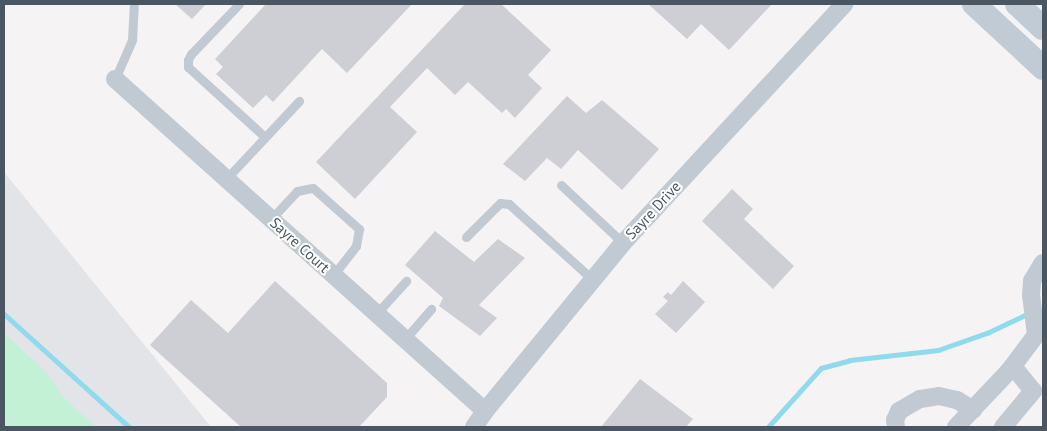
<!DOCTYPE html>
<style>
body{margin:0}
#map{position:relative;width:1047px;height:431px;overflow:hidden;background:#f5f3f3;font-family:"PT Sans",sans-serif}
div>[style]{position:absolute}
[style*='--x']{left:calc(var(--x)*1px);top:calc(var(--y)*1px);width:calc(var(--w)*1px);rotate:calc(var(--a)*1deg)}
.airport>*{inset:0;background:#e2e4e7}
.green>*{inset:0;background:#c3f1d5}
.stream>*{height:5px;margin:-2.5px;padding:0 2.5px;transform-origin:2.5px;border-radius:2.5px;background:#90daee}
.building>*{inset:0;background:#cdcfd5}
.lane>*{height:9px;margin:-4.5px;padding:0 4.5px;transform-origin:4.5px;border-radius:4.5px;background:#c1cad2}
.street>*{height:18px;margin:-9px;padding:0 9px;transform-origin:9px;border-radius:9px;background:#c1cad2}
.secondary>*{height:24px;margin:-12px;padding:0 12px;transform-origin:12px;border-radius:12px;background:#c1cbd6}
span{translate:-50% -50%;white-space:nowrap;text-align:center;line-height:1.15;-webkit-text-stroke:4px #fff;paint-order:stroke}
.street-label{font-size:15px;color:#4a5661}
.frame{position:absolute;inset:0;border:5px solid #4a5661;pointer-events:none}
</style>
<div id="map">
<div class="airport">
<div style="clip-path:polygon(4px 172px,211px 427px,4px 427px)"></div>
</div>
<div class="green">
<div style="clip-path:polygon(4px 333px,45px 371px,64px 398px,96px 427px,4px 427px)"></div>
</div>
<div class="stream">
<div style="--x:4;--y:314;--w:169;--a:42.1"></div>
<div style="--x:768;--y:427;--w:79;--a:-48.1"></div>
<div style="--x:821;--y:368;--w:30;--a:-15"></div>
<div style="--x:850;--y:360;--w:89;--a:-6.5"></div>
<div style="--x:938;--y:350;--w:54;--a:-19.4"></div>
<div style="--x:989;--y:332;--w:44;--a:-25.4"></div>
</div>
<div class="building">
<div style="clip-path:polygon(175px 4px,206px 4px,192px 19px)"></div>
<div style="clip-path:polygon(266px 4px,412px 4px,347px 73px,322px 49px,273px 102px,266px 95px,253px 108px,216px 74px,223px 67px,215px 59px)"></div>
<div style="clip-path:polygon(465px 4px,501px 4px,551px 50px,528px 75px,542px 88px,515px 118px,506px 109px,502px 113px,468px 82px,455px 95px,427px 68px,390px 107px,417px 132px,355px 199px,316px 162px)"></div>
<div style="clip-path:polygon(648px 4px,772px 4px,729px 50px,701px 24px,687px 39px)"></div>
<div style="clip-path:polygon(567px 96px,586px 113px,602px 100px,659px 149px,622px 190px,578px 150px,561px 169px,547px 158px,525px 181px,503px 164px)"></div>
<div style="clip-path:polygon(732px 189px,753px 209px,744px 219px,794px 266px,773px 289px,702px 221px)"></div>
<div style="clip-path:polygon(435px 231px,474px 262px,498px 239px,525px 258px,479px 305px,497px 318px,480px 336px,439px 306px,443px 298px,405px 265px)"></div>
<div style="clip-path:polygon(275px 281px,387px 383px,387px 397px,359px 427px,241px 427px,150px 345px,191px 300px,228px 333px)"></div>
<div style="clip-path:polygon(683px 281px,705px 302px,676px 333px,655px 314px,668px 301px,663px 297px,668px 292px,671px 295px)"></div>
<div style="clip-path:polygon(640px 379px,693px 419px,686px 427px,601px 427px)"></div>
</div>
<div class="lane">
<div style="--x:239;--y:4;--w:69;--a:133.8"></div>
<div style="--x:191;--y:54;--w:7;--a:117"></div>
<div style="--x:188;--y:60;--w:7;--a:90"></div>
<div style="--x:188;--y:67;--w:104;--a:42.3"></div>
<div style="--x:115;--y:79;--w:43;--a:-66.4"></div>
<div style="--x:132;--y:40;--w:36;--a:-87"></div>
<div style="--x:226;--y:179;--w:107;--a:-46.9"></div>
<div style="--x:561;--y:185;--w:85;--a:43.1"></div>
<div style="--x:271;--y:219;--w:38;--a:-47"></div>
<div style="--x:297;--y:191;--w:16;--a:-11"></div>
<div style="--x:313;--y:188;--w:62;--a:41.7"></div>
<div style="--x:359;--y:229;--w:17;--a:100"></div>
<div style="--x:356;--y:246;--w:37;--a:128"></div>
<div style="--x:466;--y:237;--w:48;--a:-45"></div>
<div style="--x:500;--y:203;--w:9;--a:6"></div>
<div style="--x:509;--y:204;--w:112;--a:42.1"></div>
<div style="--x:376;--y:314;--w:45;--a:-47.7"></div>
<div style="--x:405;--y:339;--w:40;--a:-49"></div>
</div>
<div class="street">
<div style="--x:115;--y:79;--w:497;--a:41.9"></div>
<div style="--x:474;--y:427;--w:19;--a:-55"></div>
<div style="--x:485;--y:411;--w:217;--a:-50.6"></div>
<div style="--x:623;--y:243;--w:326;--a:-47.2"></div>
<div style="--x:896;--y:427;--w:7;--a:-98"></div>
<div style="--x:895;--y:420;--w:10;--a:-66"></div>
<div style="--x:899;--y:411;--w:24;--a:-30"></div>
<div style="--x:920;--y:399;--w:19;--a:-9"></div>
<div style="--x:939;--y:396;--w:18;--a:13"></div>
<div style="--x:957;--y:400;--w:19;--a:32"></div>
<div style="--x:956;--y:427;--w:77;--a:-46.6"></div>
<div style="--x:1009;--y:371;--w:45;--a:-53.1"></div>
<div style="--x:1036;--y:335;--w:39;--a:-97"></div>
<div style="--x:1031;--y:296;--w:15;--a:-86"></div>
<div style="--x:1032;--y:281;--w:21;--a:-59"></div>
<div style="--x:1003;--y:427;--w:47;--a:-50.2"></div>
<div style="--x:1033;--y:391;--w:32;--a:-129"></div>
</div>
<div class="secondary">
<div style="--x:974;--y:4;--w:94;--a:42.8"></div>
<div style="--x:1017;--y:4;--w:35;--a:43"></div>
</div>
<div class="street-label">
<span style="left:653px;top:210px;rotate:-47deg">Sayre Drive</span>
<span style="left:300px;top:245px;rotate:42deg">Sayre Court</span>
</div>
<div class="frame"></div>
</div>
